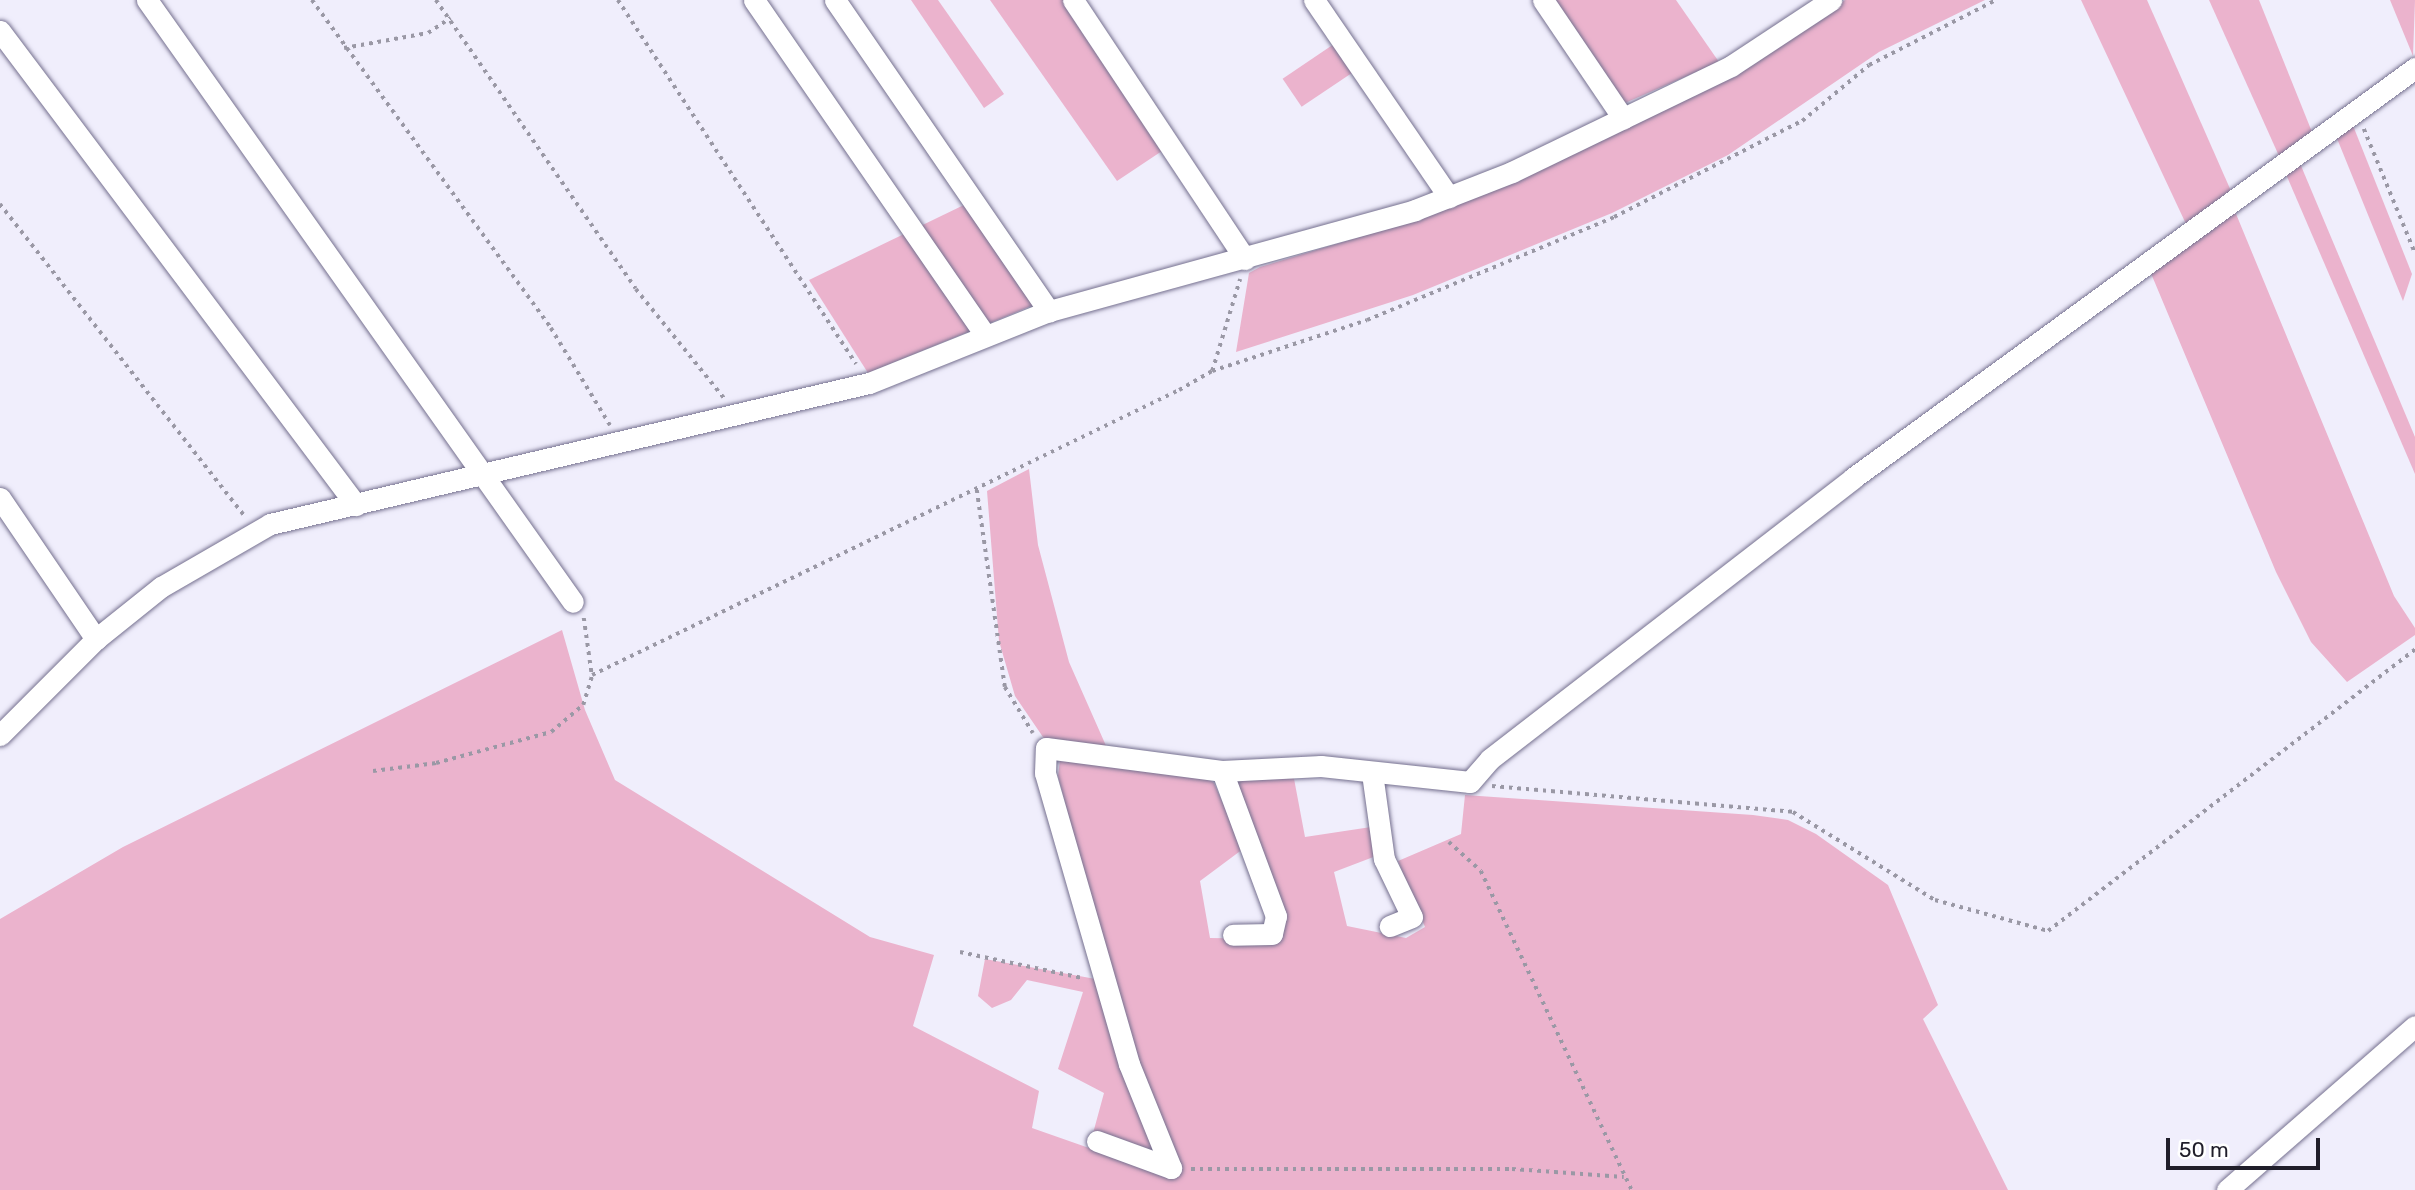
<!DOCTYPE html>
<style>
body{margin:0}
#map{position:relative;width:2415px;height:1190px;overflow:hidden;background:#f0eefc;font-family:Rubik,sans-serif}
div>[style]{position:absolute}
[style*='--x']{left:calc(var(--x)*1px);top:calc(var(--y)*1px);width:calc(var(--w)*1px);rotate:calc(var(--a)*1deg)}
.green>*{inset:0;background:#ebb3cd;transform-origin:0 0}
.path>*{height:3.5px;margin-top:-1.75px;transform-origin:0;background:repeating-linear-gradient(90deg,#9a98a5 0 3.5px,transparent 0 8.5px)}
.roads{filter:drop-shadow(0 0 2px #75708f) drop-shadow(0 0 2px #75708f)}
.minor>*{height:21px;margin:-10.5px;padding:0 10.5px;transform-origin:10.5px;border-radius:10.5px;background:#fff}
span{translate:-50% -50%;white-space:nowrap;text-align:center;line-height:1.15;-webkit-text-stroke:5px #fff;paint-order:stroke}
.scale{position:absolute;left:2166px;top:1138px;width:154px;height:32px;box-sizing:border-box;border:4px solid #201e2a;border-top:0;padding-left:9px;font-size:21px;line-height:24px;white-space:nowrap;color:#201e2a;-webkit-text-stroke:5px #fff;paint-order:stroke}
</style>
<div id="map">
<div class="green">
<div style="clip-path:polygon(911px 0,938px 0,1004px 94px,984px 108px)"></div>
<div style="clip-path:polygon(990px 0,1064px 0,1165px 149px,1117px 181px)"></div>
<div style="clip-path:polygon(1555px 0,1676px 0,1719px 62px,1625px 103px)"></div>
<div style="clip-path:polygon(1845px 0,1985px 0,1879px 52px,1728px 155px,1612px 213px,1413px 295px,1236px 352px,1249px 273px,1260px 267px,1429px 216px,1675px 104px,1753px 65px)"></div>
<div style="clip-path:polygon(2081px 0,2147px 0,2231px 191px,2186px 224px)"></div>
<div style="clip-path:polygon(2209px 0,2259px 0,2312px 132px,2279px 156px)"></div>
<div style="clip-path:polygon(2390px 0,2415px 0,2413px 56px)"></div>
<div style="left:1334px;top:44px;width:34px;height:62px;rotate:56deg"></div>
<div style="clip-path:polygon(2352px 123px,2412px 274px,2403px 301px,2336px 136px)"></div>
<div style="clip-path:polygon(2299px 161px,2415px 437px,2415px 474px,2285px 172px)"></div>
<div style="clip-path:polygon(968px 203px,1036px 304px,868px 373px,809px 280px)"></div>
<div style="clip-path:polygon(2234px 209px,2394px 596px,2415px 628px,2415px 635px,2347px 682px,2311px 642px,2276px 572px,2150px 271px)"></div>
<div style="clip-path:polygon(1029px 469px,1038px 545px,1069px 662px,1107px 748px,1045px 740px,1015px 696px,999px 641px,987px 491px)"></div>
<div style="clip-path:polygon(562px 630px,585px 710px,615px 780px,870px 937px,934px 955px,913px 1026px,1039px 1091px,1032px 1128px,1089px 1148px,1104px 1093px,1058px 1069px,1083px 992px,1027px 980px,1011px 1000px,992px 1008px,978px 996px,985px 959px,1112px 982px,1058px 776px,1060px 760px,1201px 774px,1214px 783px,1243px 849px,1200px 881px,1210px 938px,1273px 939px,1235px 779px,1292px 768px,1305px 837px,1371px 827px,1376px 856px,1334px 872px,1347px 926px,1406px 938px,1425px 927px,1398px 861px,1461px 834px,1465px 795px,1753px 815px,1788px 820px,1816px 834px,1888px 885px,1938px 1005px,1923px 1019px,2008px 1190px,0 1190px,0 919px,123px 847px)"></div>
</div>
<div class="path">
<div style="--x:312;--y:0;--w:406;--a:53.9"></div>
<div style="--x:551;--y:328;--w:114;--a:58.7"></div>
<div style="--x:436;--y:0;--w:351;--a:55.3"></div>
<div style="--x:636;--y:289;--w:140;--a:51.1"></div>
<div style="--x:618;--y:0;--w:435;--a:56.8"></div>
<div style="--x:344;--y:48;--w:85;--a:-10.1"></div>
<div style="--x:428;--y:33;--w:27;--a:-34"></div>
<div style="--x:2364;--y:129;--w:134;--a:67.6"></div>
<div style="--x:0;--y:204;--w:397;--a:51.9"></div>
<div style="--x:1212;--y:371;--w:163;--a:-18.2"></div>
<div style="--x:1367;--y:320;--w:268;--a:-22.6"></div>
<div style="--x:1614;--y:217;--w:211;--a:-27.1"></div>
<div style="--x:1802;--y:121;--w:87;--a:-39.9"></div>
<div style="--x:1869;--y:65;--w:143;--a:-27.1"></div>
<div style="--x:977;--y:490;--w:199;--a:81.9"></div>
<div style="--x:1005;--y:687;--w:54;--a:58.7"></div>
<div style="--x:584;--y:618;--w:58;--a:82"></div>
<div style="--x:592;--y:675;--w:653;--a:-25.9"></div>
<div style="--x:1179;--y:390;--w:38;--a:-30"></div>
<div style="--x:1212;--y:371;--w:96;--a:-73.1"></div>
<div style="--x:373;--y:771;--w:64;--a:-7.2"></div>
<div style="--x:436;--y:763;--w:119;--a:-15.1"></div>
<div style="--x:551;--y:732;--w:42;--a:-40.2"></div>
<div style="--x:583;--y:705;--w:31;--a:-73"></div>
<div style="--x:1492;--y:786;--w:302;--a:4.9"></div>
<div style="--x:1793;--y:812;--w:167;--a:31.8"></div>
<div style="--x:1935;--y:900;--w:117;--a:15.3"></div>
<div style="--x:2048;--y:931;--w:463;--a:-37.5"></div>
<div style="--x:1449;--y:842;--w:43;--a:42.2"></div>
<div style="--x:1481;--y:871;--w:353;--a:64.7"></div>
<div style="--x:960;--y:952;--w:125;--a:12"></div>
<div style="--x:1191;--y:1169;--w:321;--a:0"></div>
<div style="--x:1512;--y:1169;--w:112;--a:4.1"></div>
</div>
<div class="roads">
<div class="minor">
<div style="--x:147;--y:0;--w:737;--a:54.72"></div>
<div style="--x:754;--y:0;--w:405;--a:55.4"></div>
<div style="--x:835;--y:0;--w:378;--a:55.5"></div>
<div style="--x:1073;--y:0;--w:311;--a:56.4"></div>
<div style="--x:1314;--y:0;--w:239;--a:55.6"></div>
<div style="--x:1543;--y:0;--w:143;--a:55.9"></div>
<div style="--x:0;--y:31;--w:593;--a:53.09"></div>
<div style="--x:0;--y:498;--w:171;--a:55.8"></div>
<div style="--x:0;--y:735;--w:136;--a:-45"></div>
<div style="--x:96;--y:639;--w:83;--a:-38.7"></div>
<div style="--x:161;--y:587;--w:126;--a:-30"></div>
<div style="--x:270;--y:524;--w:615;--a:-13.25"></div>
<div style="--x:869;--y:383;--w:194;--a:-21.8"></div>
<div style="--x:1049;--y:311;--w:380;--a:-15.4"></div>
<div style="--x:1415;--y:210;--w:104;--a:-21.4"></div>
<div style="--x:1512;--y:172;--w:243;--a:-25.8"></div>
<div style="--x:1731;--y:66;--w:120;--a:-33.4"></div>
<div style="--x:1222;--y:771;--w:155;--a:69.6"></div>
<div style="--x:1276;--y:916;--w:18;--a:103"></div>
<div style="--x:1272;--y:934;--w:39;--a:179"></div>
<div style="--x:1372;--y:773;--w:87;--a:82.1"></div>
<div style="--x:1384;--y:859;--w:64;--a:64.2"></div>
<div style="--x:1412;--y:917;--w:24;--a:158"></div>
<div style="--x:1097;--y:1141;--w:79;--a:20"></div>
<div style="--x:1171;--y:1168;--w:112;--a:-112"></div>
<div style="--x:1129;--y:1064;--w:303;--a:-106.1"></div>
<div style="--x:1045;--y:773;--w:25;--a:-88"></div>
<div style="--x:1046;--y:748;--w:177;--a:7.4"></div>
<div style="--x:1222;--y:771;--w:99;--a:-2.9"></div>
<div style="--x:1321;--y:766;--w:150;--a:6.1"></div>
<div style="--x:1470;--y:782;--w:30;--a:-49"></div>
<div style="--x:1490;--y:759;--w:459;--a:-37.7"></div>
<div style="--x:1853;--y:478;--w:696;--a:-36.11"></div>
<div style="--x:2227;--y:1190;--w:249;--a:-41.1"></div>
</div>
</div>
<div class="scale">50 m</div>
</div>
